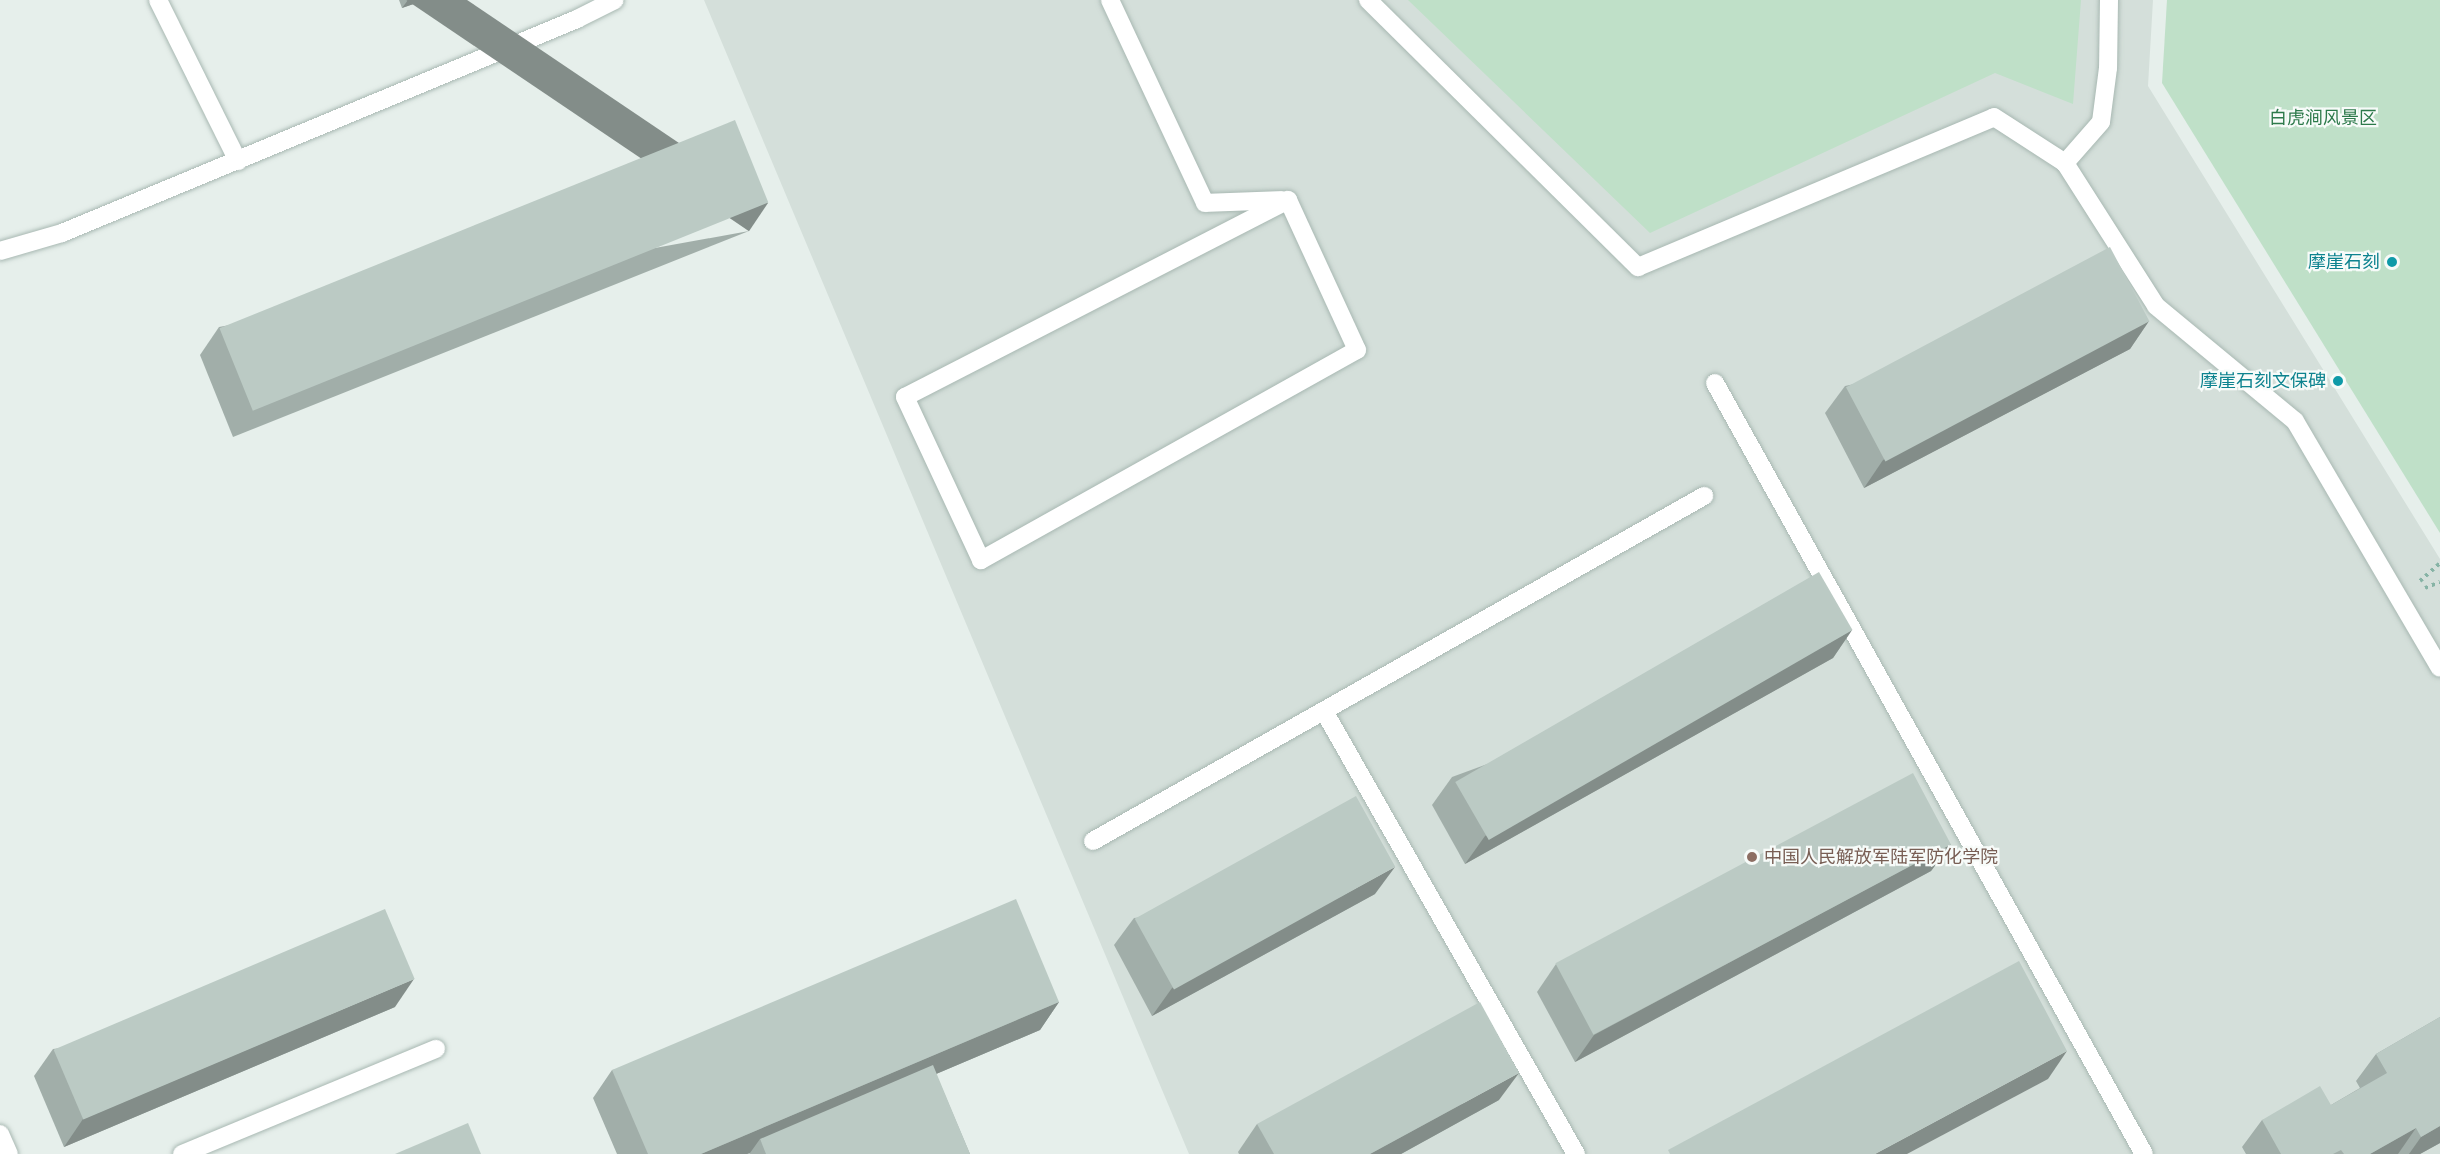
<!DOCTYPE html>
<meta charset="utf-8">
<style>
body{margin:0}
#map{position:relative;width:2440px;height:1154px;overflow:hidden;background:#e6efeb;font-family:Montserrat,"Noto Sans SC",sans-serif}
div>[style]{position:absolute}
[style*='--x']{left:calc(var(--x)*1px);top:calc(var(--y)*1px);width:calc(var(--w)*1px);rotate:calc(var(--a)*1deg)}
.built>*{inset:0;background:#d4dfda}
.green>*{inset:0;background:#bfe0c8}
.path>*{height:4px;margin-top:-2px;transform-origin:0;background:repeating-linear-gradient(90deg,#86b3a5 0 3px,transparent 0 7.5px)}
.roads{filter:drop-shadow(0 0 2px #a8b8b2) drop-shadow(0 0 2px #a8b8b2)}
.service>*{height:18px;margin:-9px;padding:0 9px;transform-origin:9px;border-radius:9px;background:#fff}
.minor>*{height:18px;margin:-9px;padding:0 9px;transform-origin:9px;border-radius:9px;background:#fff}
.wall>*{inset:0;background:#a1aea9}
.shaded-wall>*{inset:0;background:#838d89;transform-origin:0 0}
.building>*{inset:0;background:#bbcac4;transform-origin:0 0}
.dots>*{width:16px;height:16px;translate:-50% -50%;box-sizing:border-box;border:3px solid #f7fbf9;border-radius:50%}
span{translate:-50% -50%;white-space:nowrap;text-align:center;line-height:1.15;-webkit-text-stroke:4.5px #f7fbf9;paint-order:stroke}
.park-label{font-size:18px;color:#2d7a4b}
.culture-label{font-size:18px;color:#0d838f}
.right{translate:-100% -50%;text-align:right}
.education-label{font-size:18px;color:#785e54}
.left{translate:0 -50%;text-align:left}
</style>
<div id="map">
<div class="built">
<div style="clip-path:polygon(704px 0,2153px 0,2148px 86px,2440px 559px,2440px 1154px,1189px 1154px)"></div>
</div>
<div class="green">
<div style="clip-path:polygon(1408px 0,2081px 0,2073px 104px,1995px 73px,1650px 233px)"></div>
<div style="clip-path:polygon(2167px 0,2440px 0,2440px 533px,2162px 83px)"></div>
</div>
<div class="path">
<div style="--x:2420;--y:581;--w:27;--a:-42"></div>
<div style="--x:2425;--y:588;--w:16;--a:-22"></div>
</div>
<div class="roads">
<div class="service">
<div style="--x:1324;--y:711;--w:510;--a:60.37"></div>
</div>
<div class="minor">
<div style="--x:158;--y:0;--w:180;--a:63.6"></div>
<div style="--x:1110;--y:0;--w:224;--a:64.9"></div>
<div style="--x:1205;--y:203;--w:77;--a:-2.2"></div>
<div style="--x:1368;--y:0;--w:380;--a:44.7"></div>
<div style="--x:1638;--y:267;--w:386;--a:-22.8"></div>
<div style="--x:1994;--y:117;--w:85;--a:32.9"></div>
<div style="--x:2109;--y:0;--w:68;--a:90.8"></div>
<div style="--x:2108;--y:68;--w:54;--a:97.4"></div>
<div style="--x:2101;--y:122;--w:55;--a:131.3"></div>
<div style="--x:2065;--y:163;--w:169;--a:57.5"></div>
<div style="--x:2156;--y:306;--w:180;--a:39.6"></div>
<div style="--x:2295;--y:421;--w:286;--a:59.6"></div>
<div style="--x:1288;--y:200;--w:165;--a:65.3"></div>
<div style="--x:1357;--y:350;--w:431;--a:150.8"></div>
<div style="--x:981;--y:560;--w:180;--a:-115"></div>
<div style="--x:905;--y:397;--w:431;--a:-27.2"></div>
<div style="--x:0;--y:251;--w:65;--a:-16.2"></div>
<div style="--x:62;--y:233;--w:558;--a:-22.56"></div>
<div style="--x:577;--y:19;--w:42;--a:-26.6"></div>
<div style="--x:1715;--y:383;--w:882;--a:60.91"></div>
<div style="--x:1093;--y:841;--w:702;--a:-29.45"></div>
<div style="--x:0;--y:1134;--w:22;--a:66"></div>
<div style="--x:182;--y:1154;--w:275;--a:-22.5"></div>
</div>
</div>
<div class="wall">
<div style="clip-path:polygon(399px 0,425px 0,402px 8px)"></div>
<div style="clip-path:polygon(749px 231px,233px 437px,200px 355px,219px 327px)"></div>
<div style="clip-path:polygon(2149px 321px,2130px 349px,1864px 488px,1825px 413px,1845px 386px)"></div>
<div style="clip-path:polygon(1852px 630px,1833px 658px,1465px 864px,1432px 805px,1452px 777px)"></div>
<div style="clip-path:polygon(1951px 844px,1931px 871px,1575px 1062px,1537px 992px,1556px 964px)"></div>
<div style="clip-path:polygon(1375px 894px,1152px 1016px,1114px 945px,1134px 918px)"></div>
<div style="clip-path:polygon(1059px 1002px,1040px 1030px,936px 1074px,970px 1154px,749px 1154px,750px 1153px,747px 1154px,617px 1154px,593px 1098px,612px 1070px)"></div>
<div style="clip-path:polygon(395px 1007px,64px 1147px,34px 1076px,53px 1049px)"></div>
<div style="clip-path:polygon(2440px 1017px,2440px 1143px,2420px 1154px,2246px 1154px,2242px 1147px,2262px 1120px,2331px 1105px,2360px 1088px,2356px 1081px,2376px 1054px)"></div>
<div style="clip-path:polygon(1499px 1100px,1401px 1154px,1239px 1154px,1238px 1152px,1257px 1124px)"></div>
</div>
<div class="shaded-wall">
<div style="clip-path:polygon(408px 0,425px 0,402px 8px)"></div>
<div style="left:768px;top:203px;width:34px;height:556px;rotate:124deg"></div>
<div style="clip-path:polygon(2149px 321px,2130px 349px,1864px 488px,1883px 460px)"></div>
<div style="clip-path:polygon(1852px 630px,1833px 658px,1465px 864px,1485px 836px)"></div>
<div style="clip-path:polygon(1951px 844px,1931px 871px,1575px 1062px,1594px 1035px)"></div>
<div style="clip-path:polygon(1395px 867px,1375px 894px,1152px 1016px,1172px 988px)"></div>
<div style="clip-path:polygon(414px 979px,395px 1007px,64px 1147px,83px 1119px)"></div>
<div style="clip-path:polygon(1059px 1002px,1040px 1030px,764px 1147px,760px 1139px,750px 1153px,747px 1154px,701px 1154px)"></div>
<div style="clip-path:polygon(2067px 1051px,2048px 1079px,1907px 1154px,1875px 1154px)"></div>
<div style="clip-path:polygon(1519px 1073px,1499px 1100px,1401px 1154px,1370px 1154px)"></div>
<div style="clip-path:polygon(2440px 1126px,2440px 1143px,2420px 1154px,2409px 1154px,2421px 1137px)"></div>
<div style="clip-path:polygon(2416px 1128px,2398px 1154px,2370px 1154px)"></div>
</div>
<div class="building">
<div style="left:735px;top:120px;width:89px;height:556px;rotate:68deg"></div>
<div style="left:2110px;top:247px;width:84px;height:299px;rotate:62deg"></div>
<div style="left:1819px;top:572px;width:67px;height:420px;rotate:60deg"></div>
<div style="left:1913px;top:773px;width:81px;height:405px;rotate:62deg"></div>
<div style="left:1356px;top:796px;width:81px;height:253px;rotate:61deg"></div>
<div style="clip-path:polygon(1016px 899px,1059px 1002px,701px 1154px,648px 1154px,612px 1070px)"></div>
<div style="left:385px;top:909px;width:76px;height:360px;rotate:67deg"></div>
<div style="clip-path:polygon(2019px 961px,2067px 1051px,1875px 1154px,1670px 1154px,1668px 1150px)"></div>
<div style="clip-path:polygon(1480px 1002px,1519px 1073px,1370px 1154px,1274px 1154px,1257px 1124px)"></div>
<div style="clip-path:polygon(2440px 1017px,2440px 1126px,2421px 1137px,2416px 1128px,2370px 1154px,2344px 1154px,2341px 1150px,2333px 1154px,2281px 1154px,2262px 1120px,2320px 1086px,2331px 1105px,2387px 1073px,2376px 1054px)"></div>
<div style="clip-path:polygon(933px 1065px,970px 1154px,766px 1154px,760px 1139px)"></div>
<div style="clip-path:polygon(468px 1123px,481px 1154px,395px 1154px)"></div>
</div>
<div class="dots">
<div style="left:2392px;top:262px;background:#0f9aa8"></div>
<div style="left:2338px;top:381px;background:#0f9aa8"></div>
<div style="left:1752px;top:857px;background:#8d6e63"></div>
</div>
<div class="park-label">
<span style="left:2323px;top:118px">白虎涧风景区</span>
</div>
<div class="culture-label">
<span class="right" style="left:2380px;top:262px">摩崖石刻</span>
<span class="right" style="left:2326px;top:381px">摩崖石刻文保碑</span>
</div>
<div class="education-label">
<span class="left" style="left:1764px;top:857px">中国人民解放军陆军防化学院</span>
</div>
</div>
